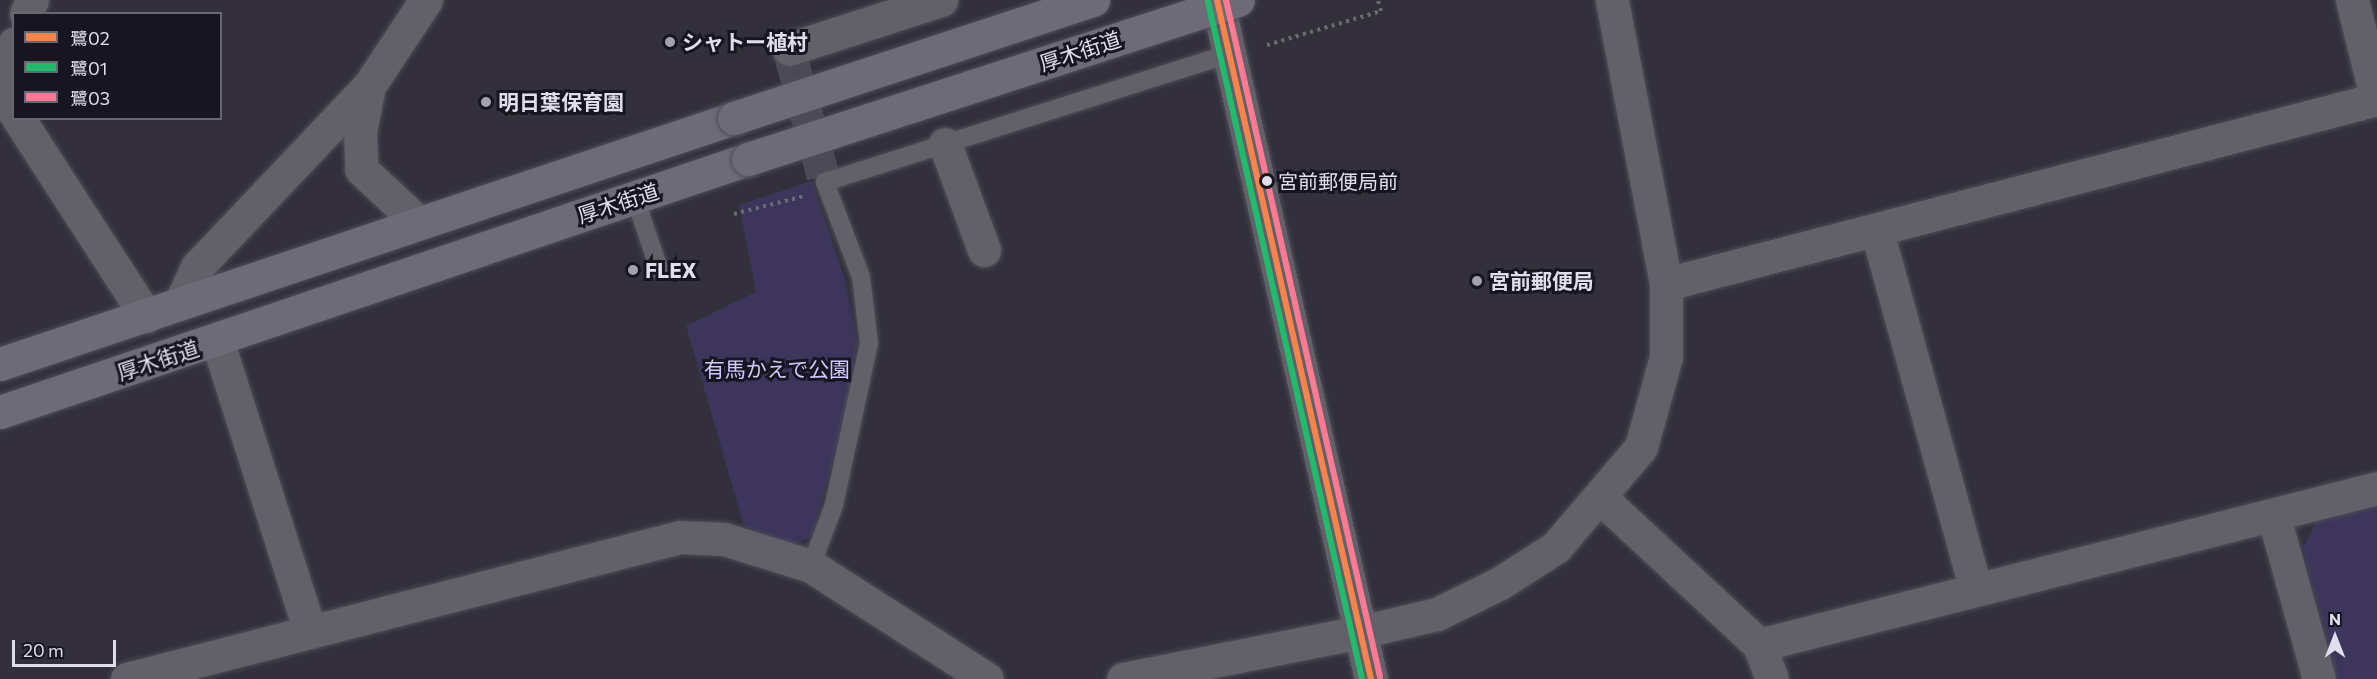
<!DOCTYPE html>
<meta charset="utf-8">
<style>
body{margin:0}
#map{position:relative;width:2377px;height:679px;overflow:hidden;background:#33303c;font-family:Commissioner,"Noto Sans JP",sans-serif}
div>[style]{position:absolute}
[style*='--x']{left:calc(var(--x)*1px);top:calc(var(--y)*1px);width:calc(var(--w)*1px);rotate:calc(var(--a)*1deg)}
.green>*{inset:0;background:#3d355b}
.minor-tunnel>*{height:33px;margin-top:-16.5px;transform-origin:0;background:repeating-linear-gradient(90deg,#4d4a57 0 33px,transparent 0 49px)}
.path>*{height:4px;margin-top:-2px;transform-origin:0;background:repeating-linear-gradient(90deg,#6b6a72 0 3px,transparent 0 7.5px)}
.roads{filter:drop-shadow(0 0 2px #4f4d58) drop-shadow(0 0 2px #4f4d58)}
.service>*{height:18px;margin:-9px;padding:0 9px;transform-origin:9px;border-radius:9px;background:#626069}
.minor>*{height:33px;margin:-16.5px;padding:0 16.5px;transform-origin:16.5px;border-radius:16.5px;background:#626069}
.tertiary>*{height:33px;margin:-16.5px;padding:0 16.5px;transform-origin:16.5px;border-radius:16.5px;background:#626069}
.trunk>*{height:33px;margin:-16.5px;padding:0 16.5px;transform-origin:16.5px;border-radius:16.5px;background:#6e6b78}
.bridges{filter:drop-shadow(0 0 2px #4f4d58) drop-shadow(0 0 2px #4f4d58)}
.trunk-bridge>*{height:33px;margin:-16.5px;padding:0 16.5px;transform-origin:16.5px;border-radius:16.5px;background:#6e6b78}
.bus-1>*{height:6px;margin:-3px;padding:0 3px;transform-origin:3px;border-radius:3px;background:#f8844c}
.bus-2>*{height:6px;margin:-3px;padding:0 3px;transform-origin:3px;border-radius:3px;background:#20bc6c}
.bus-3>*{height:6px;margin:-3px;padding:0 3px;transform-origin:3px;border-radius:3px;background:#fe7a93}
.dots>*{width:16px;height:16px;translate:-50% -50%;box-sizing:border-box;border:3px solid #171620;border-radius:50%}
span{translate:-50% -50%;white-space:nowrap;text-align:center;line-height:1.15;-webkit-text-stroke:6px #171620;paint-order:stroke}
.bus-label{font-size:20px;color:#e0deed}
.left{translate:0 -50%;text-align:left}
.poi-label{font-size:21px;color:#e0deed;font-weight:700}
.street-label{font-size:21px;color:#e0deed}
.park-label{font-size:21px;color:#d0c7fe}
.legend{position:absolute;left:12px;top:12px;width:210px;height:108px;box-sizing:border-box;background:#171620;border:2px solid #676672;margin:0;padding:8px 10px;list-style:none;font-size:18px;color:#e0deed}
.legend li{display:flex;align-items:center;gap:12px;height:30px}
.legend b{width:30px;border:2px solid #676672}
.north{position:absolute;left:2305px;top:607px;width:60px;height:60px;-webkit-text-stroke:4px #171620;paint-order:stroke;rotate:0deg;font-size:16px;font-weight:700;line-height:24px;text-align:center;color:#e0deed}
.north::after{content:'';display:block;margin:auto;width:21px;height:27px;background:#e0deed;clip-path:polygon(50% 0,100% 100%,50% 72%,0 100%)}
.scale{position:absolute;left:12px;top:640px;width:104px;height:27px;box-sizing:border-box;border:3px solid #e0deed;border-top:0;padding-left:8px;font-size:18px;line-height:21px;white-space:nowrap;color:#e0deed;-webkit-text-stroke:4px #171620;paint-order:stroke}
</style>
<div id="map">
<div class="green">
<div style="clip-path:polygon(812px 181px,845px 280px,857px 342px,849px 399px,812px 536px,794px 545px,744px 526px,686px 326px,756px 292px,739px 205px)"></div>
<div style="clip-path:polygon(2377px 506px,2377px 679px,2337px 679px,2303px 548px,2316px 522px)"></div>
</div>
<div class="minor-tunnel">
<div style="--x:789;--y:49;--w:138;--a:74.9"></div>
</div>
<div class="path">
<div style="--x:1267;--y:45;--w:119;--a:-16.6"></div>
<div style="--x:1381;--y:11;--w:11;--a:-105"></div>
<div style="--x:734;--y:214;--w:72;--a:-14.4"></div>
</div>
<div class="roads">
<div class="service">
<div style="--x:635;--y:198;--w:75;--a:71.3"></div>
<div style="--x:811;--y:566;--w:65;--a:-69.3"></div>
<div style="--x:834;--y:505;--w:166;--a:-77.8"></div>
<div style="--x:869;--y:343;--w:66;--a:-96.9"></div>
<div style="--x:861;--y:277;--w:102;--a:-110.8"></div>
<div style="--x:825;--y:182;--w:424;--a:-17.6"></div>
</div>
<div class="minor">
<div style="--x:2352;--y:0;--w:103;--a:76"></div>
<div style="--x:26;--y:14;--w:15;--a:-67"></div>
<div style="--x:789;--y:49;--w:160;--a:-17.9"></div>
<div style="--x:0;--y:67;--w:27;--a:-59"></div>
<div style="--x:0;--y:92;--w:24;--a:55"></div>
<div style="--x:18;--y:118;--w:236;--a:57.1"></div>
<div style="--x:945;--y:144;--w:113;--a:69.8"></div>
<div style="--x:1877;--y:231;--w:372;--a:74.6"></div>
<div style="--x:1666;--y:284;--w:735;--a:-14.58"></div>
<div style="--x:217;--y:340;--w:305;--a:72.3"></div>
<div style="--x:1602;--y:499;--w:214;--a:42.9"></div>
<div style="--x:1759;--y:645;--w:36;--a:69"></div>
<div style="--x:2274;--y:517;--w:168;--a:74.5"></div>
<div style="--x:1759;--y:645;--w:638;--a:-14.25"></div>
<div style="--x:127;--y:679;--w:571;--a:-14.4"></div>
<div style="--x:680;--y:537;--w:44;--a:2.6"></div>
<div style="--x:724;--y:539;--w:91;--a:17.2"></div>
<div style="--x:811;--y:566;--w:209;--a:32.7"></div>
<div style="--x:1123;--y:679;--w:242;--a:-11.2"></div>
</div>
<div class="tertiary">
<div style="--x:1217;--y:0;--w:696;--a:77.22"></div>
<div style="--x:369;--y:86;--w:47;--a:101.1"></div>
<div style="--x:360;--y:132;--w:37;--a:88"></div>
<div style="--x:361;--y:169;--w:79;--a:43"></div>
<div style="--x:180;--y:304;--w:41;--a:-65.3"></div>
<div style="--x:197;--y:267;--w:250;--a:-46.5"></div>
<div style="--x:369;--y:86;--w:103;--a:-56.5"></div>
<div style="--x:1360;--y:632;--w:79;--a:-13.2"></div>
<div style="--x:1437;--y:614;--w:70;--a:-26.2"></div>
<div style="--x:1500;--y:583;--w:67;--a:-32.7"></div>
<div style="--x:1556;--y:547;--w:131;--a:-49.6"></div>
<div style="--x:1641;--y:447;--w:93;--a:-74.5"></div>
<div style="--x:1666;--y:357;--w:73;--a:-90"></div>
<div style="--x:1666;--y:284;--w:289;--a:-100.8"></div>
</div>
<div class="trunk">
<div style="--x:0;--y:364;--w:774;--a:-18.53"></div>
<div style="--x:0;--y:412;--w:790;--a:-18.69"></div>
</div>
</div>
<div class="bridges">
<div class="trunk-bridge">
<div style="--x:734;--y:118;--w:378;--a:-18.2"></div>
<div style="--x:748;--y:159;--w:515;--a:-17.98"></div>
</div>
</div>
<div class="bus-1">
<div style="--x:1217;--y:0;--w:696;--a:77.22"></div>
</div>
<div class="bus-2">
<div style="--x:1208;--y:2;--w:694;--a:77.18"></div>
</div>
<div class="bus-3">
<div style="--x:1226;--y:0;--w:694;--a:77.18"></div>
</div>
<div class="dots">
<div style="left:670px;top:42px;background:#a3a1af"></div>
<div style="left:486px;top:102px;background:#a3a1af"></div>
<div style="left:1267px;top:181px;background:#e0deed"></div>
<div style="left:633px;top:270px;background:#a3a1af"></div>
<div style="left:1477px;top:281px;background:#a3a1af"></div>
</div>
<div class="bus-label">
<span class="left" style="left:1278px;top:181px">宮前郵便局前</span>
</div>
<div class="poi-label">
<span class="left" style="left:682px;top:42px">シャトー植村</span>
<span class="left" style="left:498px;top:102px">明日葉保育園</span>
<span class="left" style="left:645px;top:270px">FLEX</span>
<span class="left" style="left:1489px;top:281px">宮前郵便局</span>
</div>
<div class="street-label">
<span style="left:1080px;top:51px;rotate:-18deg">厚木街道</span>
<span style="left:618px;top:203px;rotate:-18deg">厚木街道</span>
<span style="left:158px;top:360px;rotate:-18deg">厚木街道</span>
</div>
<div class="park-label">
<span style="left:777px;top:369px">有馬かえで公園</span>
</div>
<ul class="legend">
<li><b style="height:8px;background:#f8844c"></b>鷺02</li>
<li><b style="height:8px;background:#20bc6c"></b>鷺01</li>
<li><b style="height:8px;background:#fe7a93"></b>鷺03</li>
</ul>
<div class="north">N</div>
<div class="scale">20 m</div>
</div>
